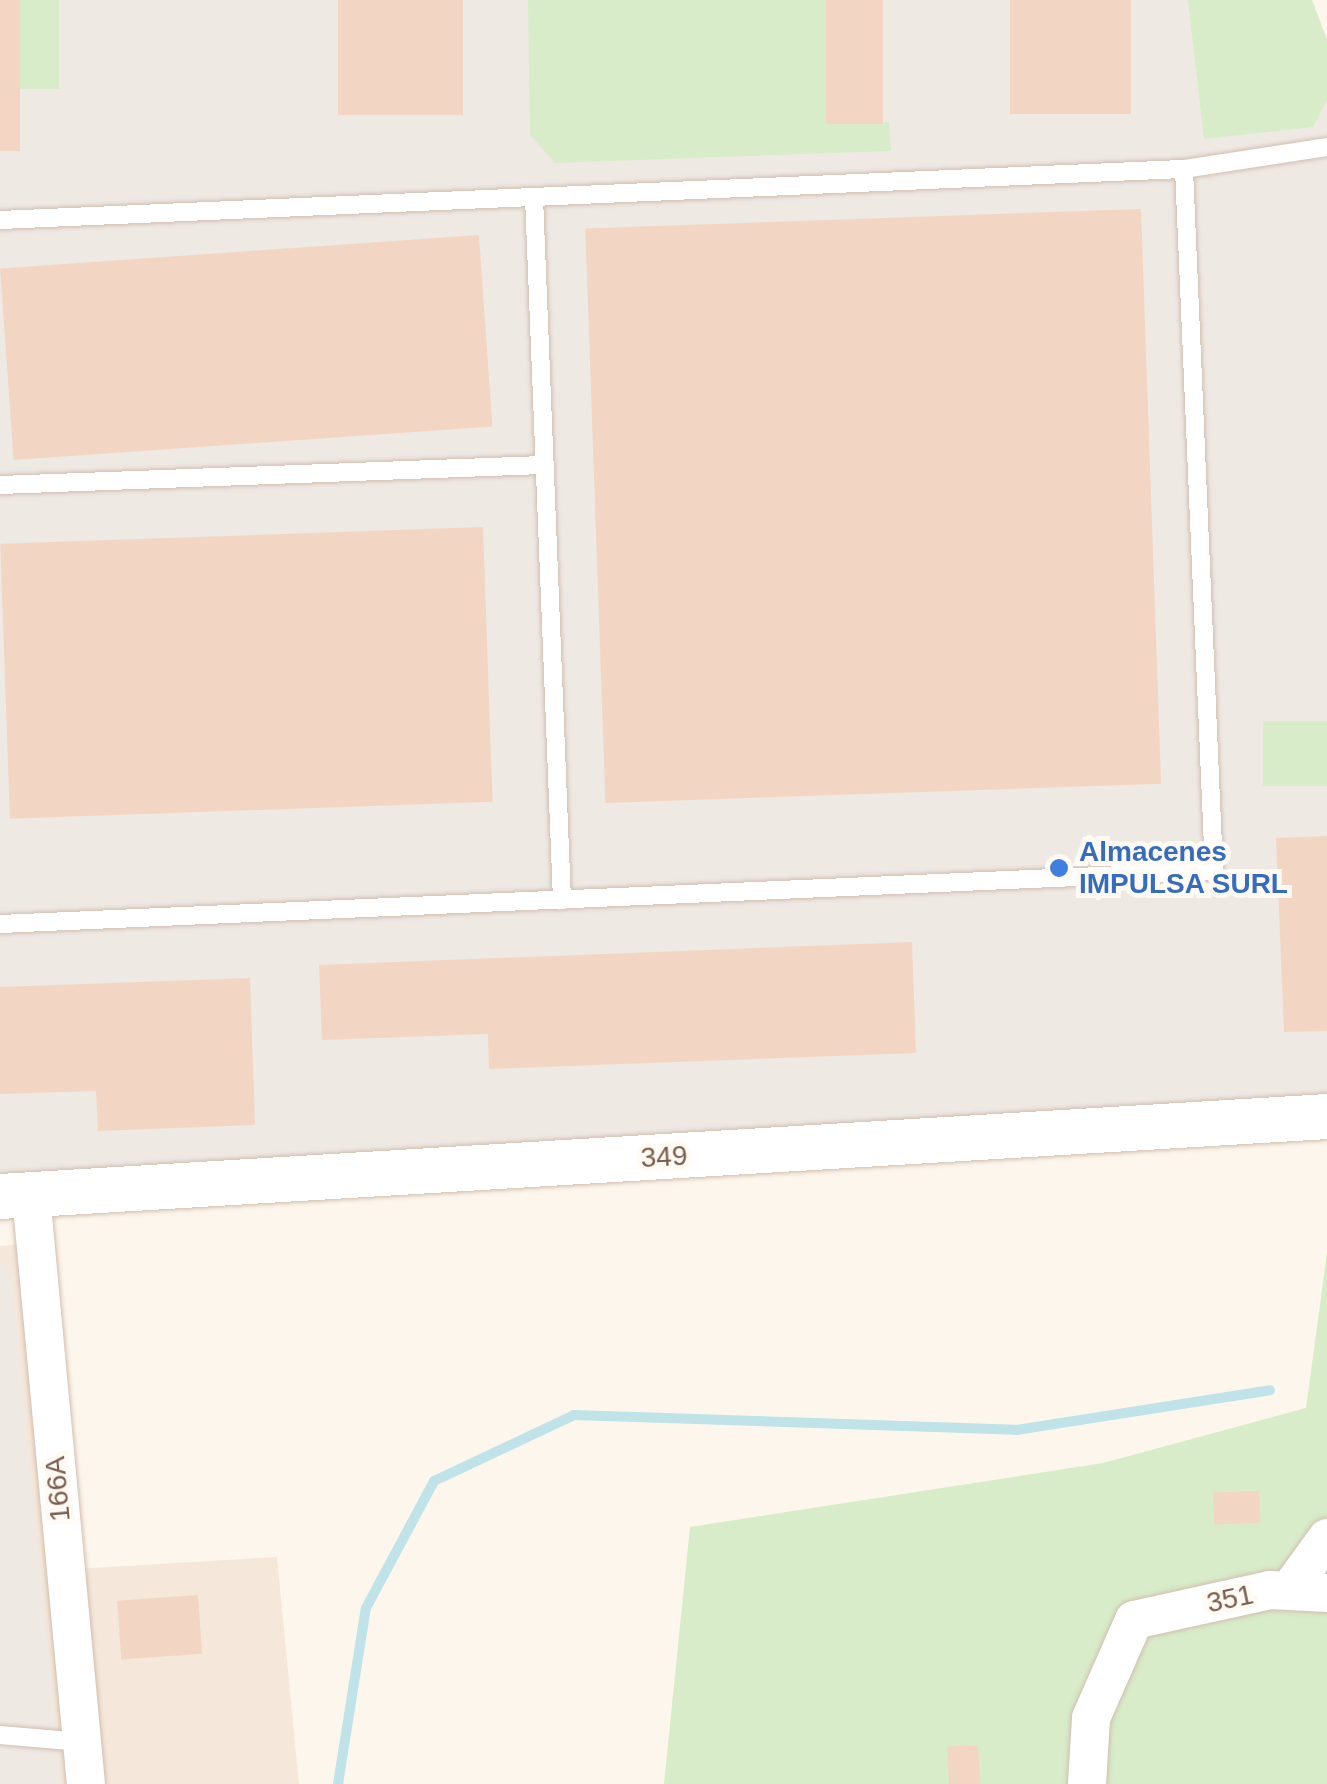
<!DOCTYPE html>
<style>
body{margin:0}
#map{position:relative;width:1327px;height:1784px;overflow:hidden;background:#fdf6ec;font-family:Arial,sans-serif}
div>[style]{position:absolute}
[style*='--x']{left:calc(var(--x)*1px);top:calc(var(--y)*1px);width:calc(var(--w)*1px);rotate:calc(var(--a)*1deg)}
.residential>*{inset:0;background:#f5e8da}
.industrial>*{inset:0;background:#efe9e4}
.green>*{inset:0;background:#d8ecc9;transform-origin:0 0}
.stream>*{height:10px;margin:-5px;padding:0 5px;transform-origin:5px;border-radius:5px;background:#bfe3e8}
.building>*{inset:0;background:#f3d5c3;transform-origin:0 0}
.roads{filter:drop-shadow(0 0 2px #d1beb0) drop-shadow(0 0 2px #d1beb0)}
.service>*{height:18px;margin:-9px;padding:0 9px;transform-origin:9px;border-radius:9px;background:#fff}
.minor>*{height:38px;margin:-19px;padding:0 19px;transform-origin:19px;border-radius:19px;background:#fff}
.tertiary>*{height:45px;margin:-22.5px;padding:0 22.5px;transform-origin:22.5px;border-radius:22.5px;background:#fff}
.dots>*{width:28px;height:28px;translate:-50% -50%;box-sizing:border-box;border:5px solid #fffaf3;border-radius:50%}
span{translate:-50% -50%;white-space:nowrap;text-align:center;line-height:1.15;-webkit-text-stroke:10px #fffaf3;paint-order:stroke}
.shop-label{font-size:28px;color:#366cbe;font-weight:700}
.left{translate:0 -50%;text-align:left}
.street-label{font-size:28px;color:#7a5c4d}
</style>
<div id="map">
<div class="residential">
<div style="clip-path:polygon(29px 1244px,58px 1570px,277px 1557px,299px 1784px,0 1784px,0 1246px)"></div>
</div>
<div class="industrial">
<div style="clip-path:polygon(0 0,1312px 0,1327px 40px,1327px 1113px,0 1185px)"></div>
<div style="clip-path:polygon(0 1266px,10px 1266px,61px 1784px,0 1784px)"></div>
</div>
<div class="green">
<div style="left:20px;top:0;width:39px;height:89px"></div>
<div style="clip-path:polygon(528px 0,826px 0,832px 124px,889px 122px,891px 151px,555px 163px,530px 135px)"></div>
<div style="clip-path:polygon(1188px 0,1312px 0,1327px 40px,1327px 100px,1313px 127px,1204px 139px)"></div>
<div style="left:1327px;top:721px;width:65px;height:64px;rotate:90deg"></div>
<div style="clip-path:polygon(1327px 1253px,1327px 1784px,664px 1784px,690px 1527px,1103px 1463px,1306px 1408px)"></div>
</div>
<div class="stream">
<div style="--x:338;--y:1784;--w:178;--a:-81"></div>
<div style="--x:366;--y:1608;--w:144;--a:-61.8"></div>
<div style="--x:434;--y:1481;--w:155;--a:-25.2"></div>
<div style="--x:574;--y:1415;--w:442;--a:1.9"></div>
<div style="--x:1016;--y:1430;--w:257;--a:-8.9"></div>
</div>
<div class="building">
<div style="left:0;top:0;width:20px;height:151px"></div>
<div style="left:338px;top:0;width:125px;height:115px"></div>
<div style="left:826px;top:0;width:57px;height:124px"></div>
<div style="left:1010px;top:0;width:121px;height:114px"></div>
<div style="left:1141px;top:209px;width:575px;height:556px;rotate:88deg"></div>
<div style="left:479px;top:235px;width:192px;height:480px;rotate:86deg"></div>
<div style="left:483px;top:527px;width:275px;height:483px;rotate:88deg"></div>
<div style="clip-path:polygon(1327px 836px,1327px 1031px,1284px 1032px,1276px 838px)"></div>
<div style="clip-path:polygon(912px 942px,916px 1053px,489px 1069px,488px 1034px,322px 1040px,319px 965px)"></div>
<div style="clip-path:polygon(250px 978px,255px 1125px,98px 1131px,96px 1091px,0 1094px,0 987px)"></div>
<div style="left:1259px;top:1491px;width:32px;height:46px;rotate:88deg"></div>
<div style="left:198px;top:1595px;width:59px;height:81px;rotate:86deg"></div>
<div style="left:978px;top:1745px;width:39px;height:31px;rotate:87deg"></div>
</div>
<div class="roads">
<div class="service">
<div style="--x:1184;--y:169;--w:145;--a:-8.7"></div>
<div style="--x:534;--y:197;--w:704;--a:87.72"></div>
<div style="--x:0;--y:220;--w:1185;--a:-2.47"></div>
<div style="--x:1184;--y:169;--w:703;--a:87.55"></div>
<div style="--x:1214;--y:871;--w:1215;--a:177.5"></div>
<div style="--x:0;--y:485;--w:544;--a:-2.11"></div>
<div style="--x:0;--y:1735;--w:82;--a:4.9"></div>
</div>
<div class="minor">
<div style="--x:31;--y:1195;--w:592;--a:84.67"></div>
<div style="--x:1290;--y:1589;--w:63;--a:-54"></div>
<div style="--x:1087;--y:1784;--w:66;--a:-86.5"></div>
<div style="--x:1091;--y:1718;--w:107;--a:-66.3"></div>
<div style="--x:1134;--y:1620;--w:139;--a:-12.4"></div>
<div style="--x:1270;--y:1590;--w:57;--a:3"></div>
</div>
<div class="tertiary">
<div style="--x:0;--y:1196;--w:1329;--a:-3.45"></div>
</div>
</div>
<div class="dots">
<div style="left:1059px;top:868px;background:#3f7fe0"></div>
</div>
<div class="shop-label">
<span class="left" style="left:1079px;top:868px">Almacenes<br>IMPULSA SURL</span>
</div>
<div class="street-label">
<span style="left:664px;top:1157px;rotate:-3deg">349</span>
<span style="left:58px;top:1489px;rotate:-95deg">166A</span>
<span style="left:1230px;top:1599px;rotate:-12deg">351</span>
</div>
</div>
